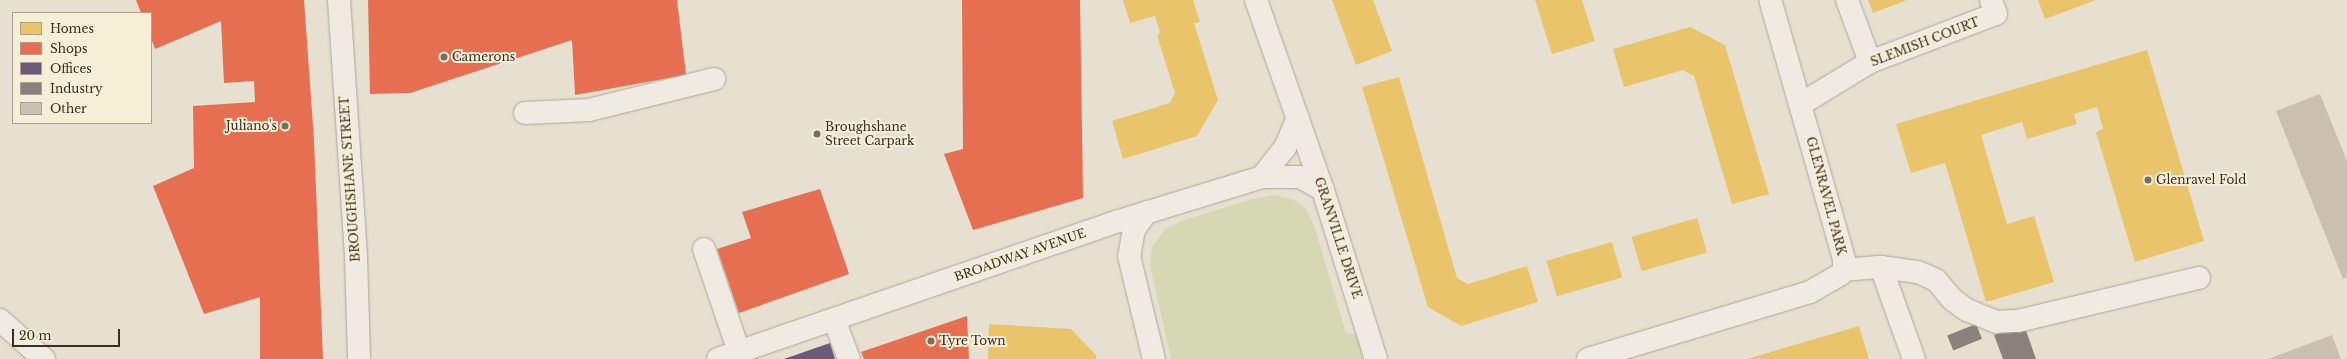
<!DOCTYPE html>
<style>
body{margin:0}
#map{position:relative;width:2347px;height:359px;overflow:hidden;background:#e7e0d1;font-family:"Libre Baskerville",serif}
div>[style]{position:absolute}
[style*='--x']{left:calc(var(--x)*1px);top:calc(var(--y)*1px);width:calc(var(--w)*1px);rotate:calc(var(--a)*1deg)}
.green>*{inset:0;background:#d6d7b3}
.homes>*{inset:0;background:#e9c46a;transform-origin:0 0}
.shops>*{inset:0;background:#e76f51}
.offices>*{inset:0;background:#6d597a}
.industry>*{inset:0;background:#8a817c;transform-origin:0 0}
.building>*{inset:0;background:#cbbfb2}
.roads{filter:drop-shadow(0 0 1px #ada599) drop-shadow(0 0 1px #ada599)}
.minor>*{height:22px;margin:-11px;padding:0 11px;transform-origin:11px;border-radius:11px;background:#efebe3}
.dots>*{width:11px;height:11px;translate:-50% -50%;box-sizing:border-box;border:2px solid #f7eed8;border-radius:50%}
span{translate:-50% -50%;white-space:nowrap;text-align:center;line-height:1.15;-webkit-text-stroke:4px #f7eed8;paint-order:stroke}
.street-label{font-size:12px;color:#3d2e20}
.poi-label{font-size:12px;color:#3d2e20}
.left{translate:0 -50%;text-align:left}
.right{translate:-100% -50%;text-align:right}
.legend{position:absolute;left:12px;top:12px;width:140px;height:112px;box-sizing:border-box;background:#f7eed8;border:1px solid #ada18e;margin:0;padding:5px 7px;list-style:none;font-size:12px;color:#3d2e20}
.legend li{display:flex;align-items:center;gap:8px;height:20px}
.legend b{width:20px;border:1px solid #ada18e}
.scale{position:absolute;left:12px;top:329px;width:108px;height:18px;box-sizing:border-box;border:2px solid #3d2e20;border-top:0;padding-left:5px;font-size:12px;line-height:14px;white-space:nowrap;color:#3d2e20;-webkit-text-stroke:3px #f7eed8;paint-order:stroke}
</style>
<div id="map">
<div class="green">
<div style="clip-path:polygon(1275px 195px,1294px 200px,1306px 209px,1314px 225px,1346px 333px,1360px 335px,1363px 345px,1362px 359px,1171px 359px,1150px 265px,1152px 247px,1165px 229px,1181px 221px,1252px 199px)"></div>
</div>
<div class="homes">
<div style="clip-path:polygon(1123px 0,1193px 0,1200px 22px,1194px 23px,1218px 100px,1197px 136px,1123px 159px,1112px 121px,1170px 103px,1175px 93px,1157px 35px,1160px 33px,1155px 16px,1130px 23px)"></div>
<div style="clip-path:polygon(1332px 0,1373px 0,1392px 51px,1356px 65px)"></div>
<div style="clip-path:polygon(1535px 0,1582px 0,1595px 41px,1552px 54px)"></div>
<div style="clip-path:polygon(1868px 0,1907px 0,1873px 13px)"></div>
<div style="clip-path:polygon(2038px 0,2096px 0,2045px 19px)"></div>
<div style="clip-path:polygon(1690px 27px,1725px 45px,1769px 194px,1732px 204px,1694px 76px,1683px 70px,1624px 87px,1613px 49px)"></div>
<div style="clip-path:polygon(2147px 50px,2204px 241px,2135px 262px,2096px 132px,2103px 129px,2097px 107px,2074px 114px,2077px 124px,2027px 139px,2022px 122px,1981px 135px,2007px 224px,2034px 216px,2054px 282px,1986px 302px,1945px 163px,1911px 173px,1896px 124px)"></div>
<div style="clip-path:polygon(1399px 77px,1457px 278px,1468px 284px,1527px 266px,1538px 302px,1461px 326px,1428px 307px,1362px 87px)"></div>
<div style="left:1697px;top:218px;width:36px;height:68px;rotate:74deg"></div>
<div style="left:1612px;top:242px;width:37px;height:68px;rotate:74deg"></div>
<div style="clip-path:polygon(989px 324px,1071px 329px,1096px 355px,1096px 359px,988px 359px)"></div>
<div style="clip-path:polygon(1859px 326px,1869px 359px,1747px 359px)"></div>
</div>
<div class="shops">
<div style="clip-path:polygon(136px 0,304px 0,314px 140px,323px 359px,260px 359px,260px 297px,204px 314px,153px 186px,194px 168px,193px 106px,255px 102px,254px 81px,224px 83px,221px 21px,155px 49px,151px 38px,151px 13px,141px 13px)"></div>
<div style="clip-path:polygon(368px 0,677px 0,686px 75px,575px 95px,572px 40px,410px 93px,370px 94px)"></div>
<div style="clip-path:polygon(962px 0,1080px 0,1083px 198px,973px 230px,944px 154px,963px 149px)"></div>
<div style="clip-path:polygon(820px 189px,849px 274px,739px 313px,717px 249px,751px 238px,742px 212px)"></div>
<div style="clip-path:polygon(967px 316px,969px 359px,864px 359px,861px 352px)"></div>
</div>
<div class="offices">
<div style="clip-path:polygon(830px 343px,835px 359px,784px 359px)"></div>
</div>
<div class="industry">
<div style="left:1976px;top:324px;width:16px;height:31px;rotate:68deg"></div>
<div style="clip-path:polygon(2024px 325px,2036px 359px,2003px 359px,1994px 335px)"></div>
</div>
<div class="building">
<div style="clip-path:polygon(2320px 94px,2347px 161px,2347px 277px,2343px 279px,2276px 111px)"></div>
<div style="clip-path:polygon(2332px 335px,2341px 359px,2268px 359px)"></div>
</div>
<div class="roads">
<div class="minor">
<div style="--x:339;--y:0;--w:257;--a:86.2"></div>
<div style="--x:356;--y:256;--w:103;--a:88.3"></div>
<div style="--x:1256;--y:0;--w:201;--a:70.6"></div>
<div style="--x:1323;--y:190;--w:177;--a:72.6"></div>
<div style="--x:1847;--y:0;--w:66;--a:69.6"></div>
<div style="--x:1801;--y:104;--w:81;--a:-31.3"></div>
<div style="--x:1870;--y:62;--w:135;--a:-20.9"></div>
<div style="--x:1996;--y:14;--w:15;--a:-110"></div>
<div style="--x:525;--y:113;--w:64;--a:-2.7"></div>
<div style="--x:589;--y:110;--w:129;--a:-13.9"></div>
<div style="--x:1262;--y:177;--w:37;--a:-52"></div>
<div style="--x:1285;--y:148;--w:33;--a:-67"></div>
<div style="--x:1147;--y:212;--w:21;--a:127"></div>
<div style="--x:1134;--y:229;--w:27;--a:100"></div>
<div style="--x:1129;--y:256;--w:106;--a:76.4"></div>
<div style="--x:704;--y:249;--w:109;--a:71.2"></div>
<div style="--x:1881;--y:267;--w:98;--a:70.3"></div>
<div style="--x:1844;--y:270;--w:37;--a:-5"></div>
<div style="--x:1881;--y:267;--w:37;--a:8"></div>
<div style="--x:1918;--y:272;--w:20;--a:24"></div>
<div style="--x:1936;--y:280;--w:26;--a:50"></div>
<div style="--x:1953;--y:300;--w:17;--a:36"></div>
<div style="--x:1967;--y:310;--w:31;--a:22"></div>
<div style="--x:1996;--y:322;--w:22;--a:-3"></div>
<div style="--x:2018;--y:321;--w:186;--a:-13.4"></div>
<div style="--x:834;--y:319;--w:43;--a:69.4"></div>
<div style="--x:0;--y:320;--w:59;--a:41.6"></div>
<div style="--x:718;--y:359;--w:424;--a:-19"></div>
<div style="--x:1119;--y:221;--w:150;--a:-17.1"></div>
<div style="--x:1262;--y:177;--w:38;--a:0"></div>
<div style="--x:1300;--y:177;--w:26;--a:29"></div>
<div style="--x:1588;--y:359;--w:232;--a:-16.8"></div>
<div style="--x:1810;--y:292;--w:36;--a:-30"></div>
<div style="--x:1841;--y:274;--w:5;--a:-53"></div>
<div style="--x:1844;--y:270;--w:11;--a:-90"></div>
<div style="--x:1844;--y:259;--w:269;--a:-105.9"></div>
</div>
</div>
<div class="dots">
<div style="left:444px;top:57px;background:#786c5e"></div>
<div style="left:285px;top:126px;background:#786c5e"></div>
<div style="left:817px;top:134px;background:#786c5e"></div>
<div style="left:2148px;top:180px;background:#786c5e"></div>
<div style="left:931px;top:341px;background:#786c5e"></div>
</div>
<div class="street-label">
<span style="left:1925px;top:42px;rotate:-21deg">SLEMISH COURT</span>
<span style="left:350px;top:179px;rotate:-94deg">BROUGHSHANE STREET</span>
<span style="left:1826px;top:196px;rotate:75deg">GLENRAVEL PARK</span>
<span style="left:1338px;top:238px;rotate:72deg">GRANVILLE DRIVE</span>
<span style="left:1020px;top:255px;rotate:-19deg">BROADWAY AVENUE</span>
</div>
<div class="poi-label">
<span class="left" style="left:452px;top:57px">Camerons</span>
<span class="right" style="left:277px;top:126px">Juliano's</span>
<span class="left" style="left:825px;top:134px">Broughshane<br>Street Carpark</span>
<span class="left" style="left:2156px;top:180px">Glenravel Fold</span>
<span class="left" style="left:939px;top:341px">Tyre Town</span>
</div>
<ul class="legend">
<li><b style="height:11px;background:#e9c46a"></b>Homes</li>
<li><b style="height:11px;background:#e76f51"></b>Shops</li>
<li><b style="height:11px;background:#6d597a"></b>Offices</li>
<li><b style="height:11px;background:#8a817c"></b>Industry</li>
<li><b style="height:11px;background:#cbbfb2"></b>Other</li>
</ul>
<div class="scale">20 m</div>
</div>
